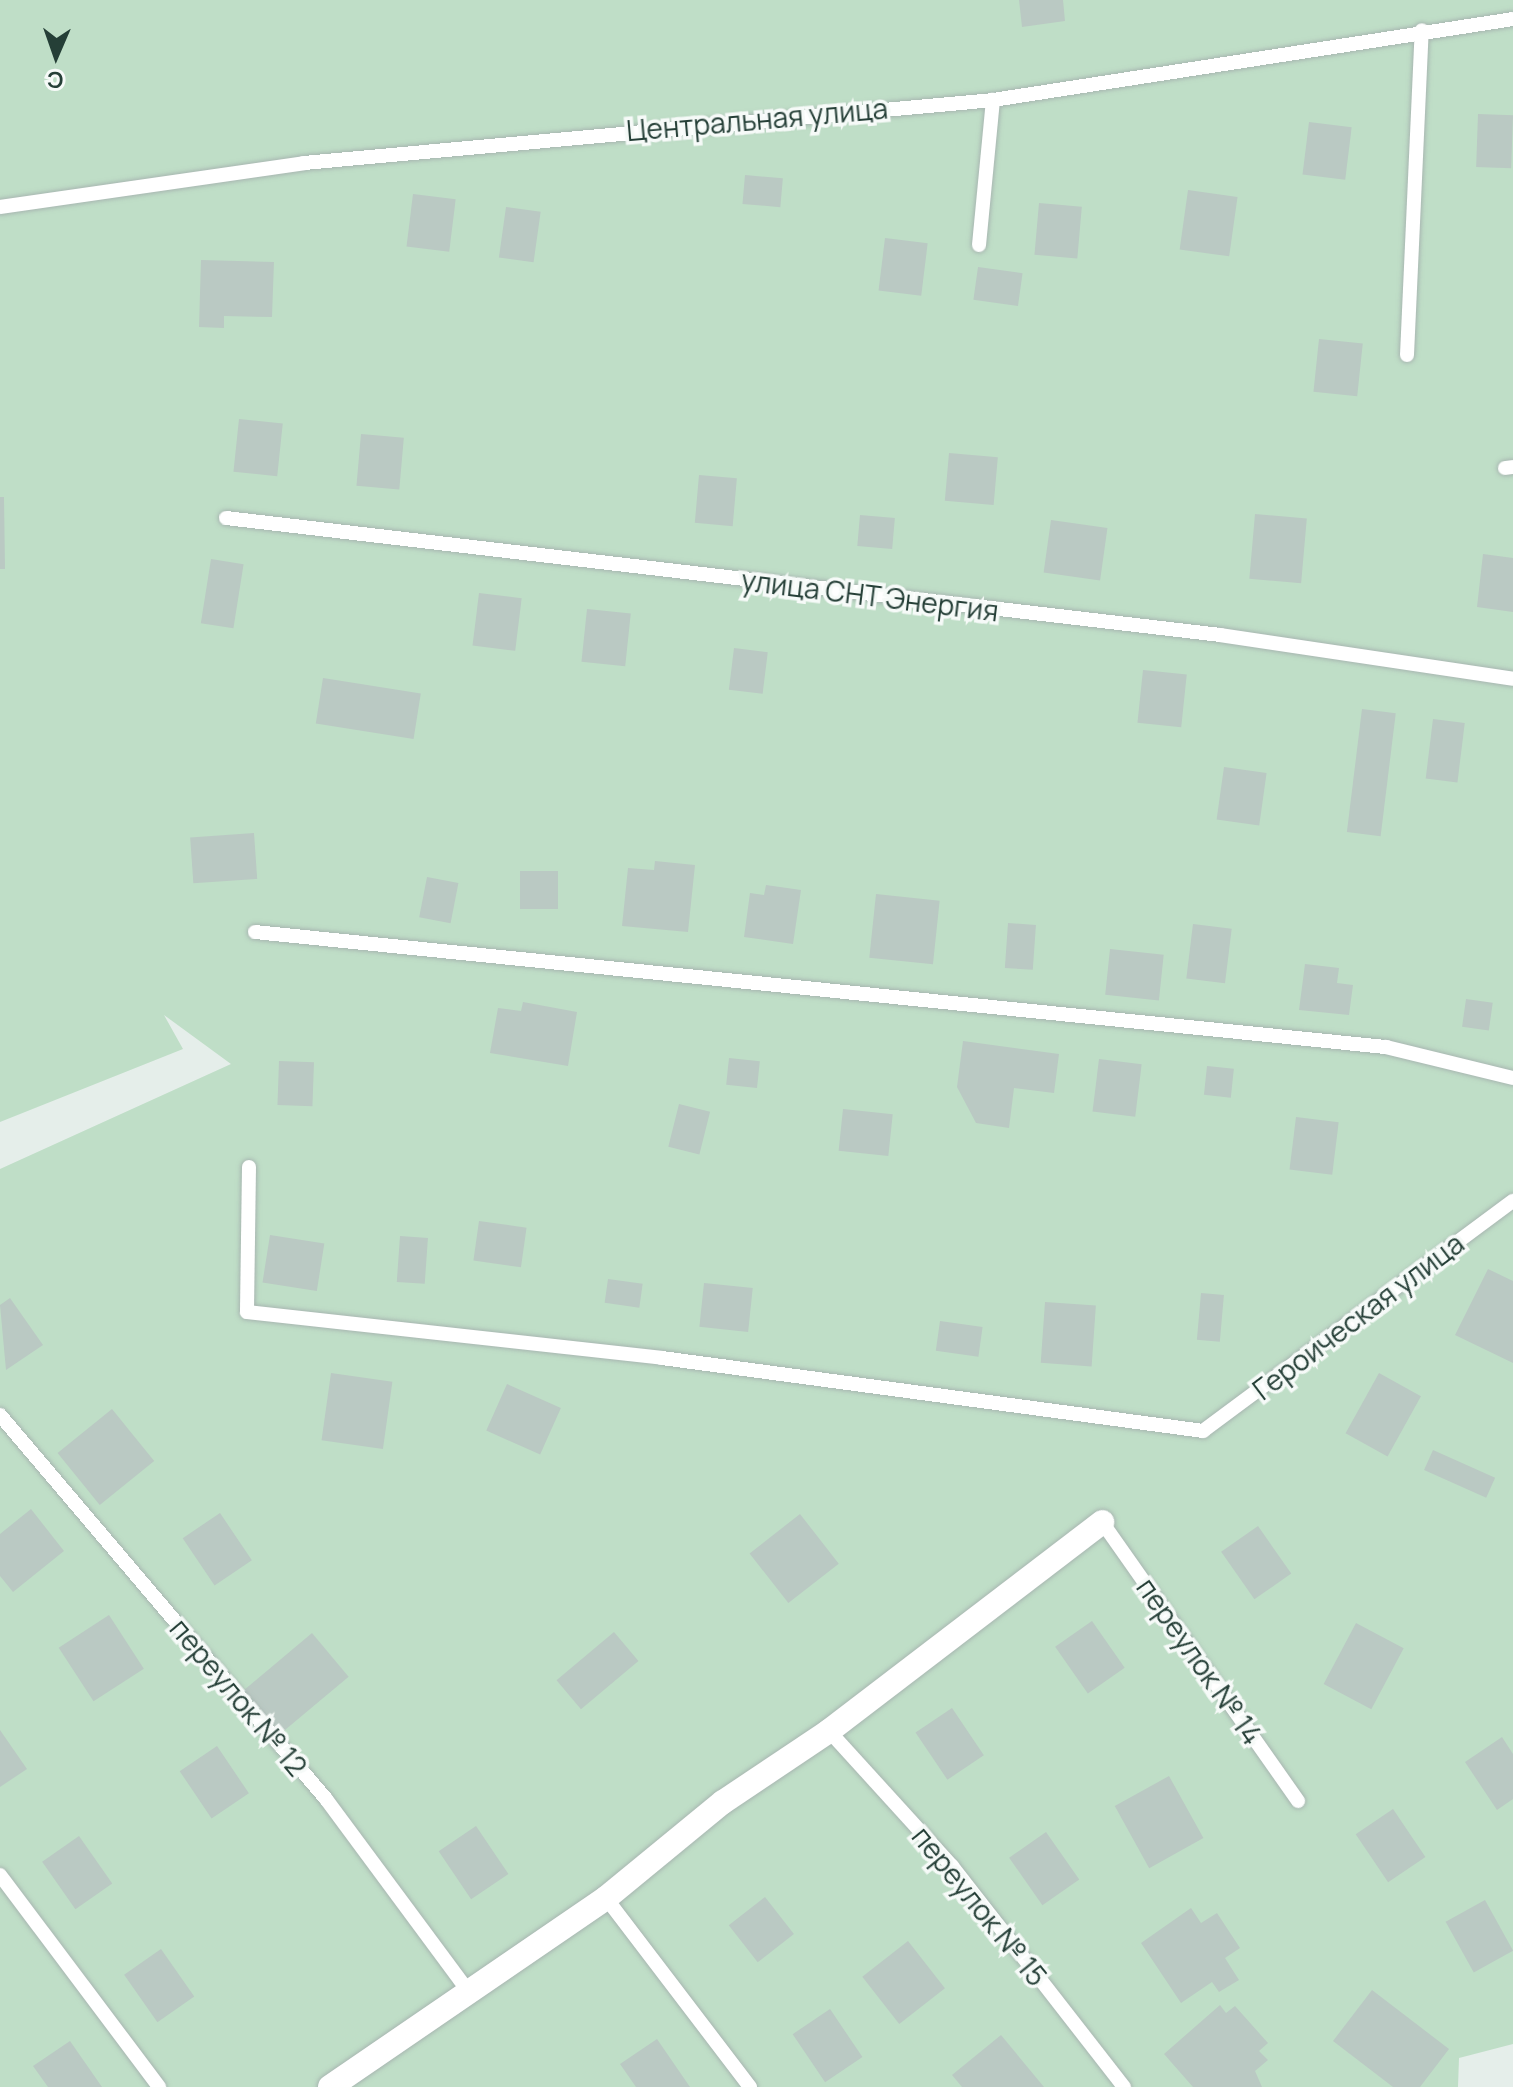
<!DOCTYPE html>
<meta charset="utf-8">
<style>
body{margin:0}
#map{position:relative;width:1513px;height:2087px;overflow:hidden;background:#e5eeea;font-family:Manrope,sans-serif}
div>[style]{position:absolute}
[style*='--x']{left:calc(var(--x)*1px);top:calc(var(--y)*1px);width:calc(var(--w)*1px);rotate:calc(var(--a)*1deg)}
.green>*{inset:0;background:#bfdec7}
.building>*{inset:0;background:#bac9c3;transform-origin:0 0}
.roads{filter:drop-shadow(0 0 2px #a8b6b1) drop-shadow(0 0 2px #a8b6b1)}
.service>*{height:14px;margin:-7px;padding:0 7px;transform-origin:7px;border-radius:7px;background:#fff}
.minor>*{height:24px;margin:-12px;padding:0 12px;transform-origin:12px;border-radius:12px;background:#fff}
span{translate:-50% -50%;white-space:nowrap;text-align:center;line-height:1.15;-webkit-text-stroke:7px #f6faf8;paint-order:stroke}
.street-label{font-size:28px;color:#253f37}
.north{position:absolute;left:16px;top:16px;width:80px;height:80px;-webkit-text-stroke:6px #f6faf8;paint-order:stroke;rotate:182deg;font-size:22px;font-weight:700;line-height:32px;text-align:center;color:#253f37}
.north::after{content:'';display:block;margin:auto;width:28px;height:36px;background:#253f37;clip-path:polygon(50% 0,100% 100%,50% 72%,0 100%)}
</style>
<div id="map">
<div class="green">
<div style="clip-path:polygon(0 0,1513px 0,1513px 2044px,1459px 2058px,1458px 2087px,0 2087px,0 1169px,231px 1064px,164px 1015px,183px 1049px,0 1122px)"></div>
</div>
<div class="building">
<div style="clip-path:polygon(1019px 0,1063px 0,1065px 21px,1022px 27px)"></div>
<div style="left:1478px;top:114px;width:35px;height:53px;rotate:2deg"></div>
<div style="left:1309px;top:122px;width:43px;height:53px;rotate:7deg"></div>
<div style="left:745px;top:175px;width:38px;height:29px;rotate:5deg"></div>
<div style="left:1188px;top:190px;width:50px;height:60px;rotate:8deg"></div>
<div style="left:413px;top:194px;width:43px;height:53px;rotate:7deg"></div>
<div style="left:1039px;top:203px;width:43px;height:52px;rotate:5deg"></div>
<div style="left:506px;top:207px;width:35px;height:51px;rotate:8deg"></div>
<div style="left:885px;top:238px;width:43px;height:53px;rotate:7deg"></div>
<div style="clip-path:polygon(201px 260px,274px 262px,272px 317px,224px 316px,224px 328px,199px 327px)"></div>
<div style="left:978px;top:267px;width:45px;height:33px;rotate:8deg"></div>
<div style="left:1319px;top:339px;width:44px;height:53px;rotate:6deg"></div>
<div style="left:239px;top:419px;width:44px;height:53px;rotate:6deg"></div>
<div style="left:361px;top:434px;width:43px;height:52px;rotate:5deg"></div>
<div style="left:949px;top:453px;width:49px;height:48px;rotate:5deg"></div>
<div style="left:699px;top:475px;width:38px;height:48px;rotate:5deg"></div>
<div style="clip-path:polygon(0 497px,4px 497px,5px 569px,0 569px)"></div>
<div style="left:1255px;top:514px;width:52px;height:65px;rotate:5deg"></div>
<div style="left:860px;top:515px;width:35px;height:31px;rotate:5deg"></div>
<div style="left:1051px;top:520px;width:57px;height:53px;rotate:8deg"></div>
<div style="clip-path:polygon(1483px 554px,1513px 558px,1513px 612px,1477px 607px)"></div>
<div style="left:211px;top:559px;width:33px;height:65px;rotate:9deg"></div>
<div style="left:479px;top:593px;width:43px;height:53px;rotate:7deg"></div>
<div style="left:587px;top:609px;width:44px;height:53px;rotate:6deg"></div>
<div style="left:734px;top:648px;width:34px;height:42px;rotate:7deg"></div>
<div style="left:1143px;top:670px;width:44px;height:53px;rotate:6deg"></div>
<div style="left:323px;top:678px;width:99px;height:46px;rotate:9deg"></div>
<div style="left:1362px;top:709px;width:34px;height:124px;rotate:7deg"></div>
<div style="left:1433px;top:719px;width:32px;height:60px;rotate:7deg"></div>
<div style="left:1224px;top:767px;width:43px;height:53px;rotate:8deg"></div>
<div style="left:254px;top:833px;width:46px;height:64px;rotate:86deg"></div>
<div style="clip-path:polygon(655px 861px,695px 865px,688px 932px,622px 926px,628px 868px,654px 870px)"></div>
<div style="left:520px;top:871px;width:38px;height:38px"></div>
<div style="left:427px;top:877px;width:32px;height:41px;rotate:11deg"></div>
<div style="clip-path:polygon(766px 885px,801px 890px,793px 944px,744px 937px,750px 893px,764px 895px)"></div>
<div style="left:876px;top:894px;width:64px;height:64px;rotate:6deg"></div>
<div style="left:1008px;top:923px;width:28px;height:45px;rotate:4deg"></div>
<div style="left:1193px;top:924px;width:39px;height:55px;rotate:7deg"></div>
<div style="left:1110px;top:949px;width:54px;height:46px;rotate:6deg"></div>
<div style="clip-path:polygon(1305px 964px,1339px 968px,1337px 983px,1353px 985px,1349px 1015px,1299px 1010px)"></div>
<div style="left:1466px;top:999px;width:27px;height:28px;rotate:8deg"></div>
<div style="clip-path:polygon(523px 1002px,577px 1012px,568px 1066px,490px 1053px,498px 1008px,521px 1011px)"></div>
<div style="clip-path:polygon(963px 1041px,1059px 1054px,1054px 1093px,1014px 1088px,1009px 1128px,976px 1123px,957px 1087px)"></div>
<div style="left:729px;top:1058px;width:31px;height:27px;rotate:6deg"></div>
<div style="left:1099px;top:1059px;width:43px;height:53px;rotate:7deg"></div>
<div style="left:279px;top:1061px;width:35px;height:44px;rotate:2deg"></div>
<div style="left:1207px;top:1066px;width:27px;height:29px;rotate:6deg"></div>
<div style="left:679px;top:1104px;width:32px;height:44px;rotate:14deg"></div>
<div style="left:843px;top:1109px;width:50px;height:42px;rotate:6deg"></div>
<div style="left:1296px;top:1117px;width:43px;height:53px;rotate:7deg"></div>
<div style="left:479px;top:1221px;width:48px;height:40px;rotate:8deg"></div>
<div style="left:270px;top:1235px;width:55px;height:48px;rotate:9deg"></div>
<div style="left:400px;top:1236px;width:28px;height:46px;rotate:4deg"></div>
<div style="clip-path:polygon(1488px 1269px,1513px 1281px,1513px 1363px,1455px 1335px)"></div>
<div style="left:608px;top:1279px;width:35px;height:24px;rotate:8deg"></div>
<div style="left:704px;top:1283px;width:49px;height:44px;rotate:6deg"></div>
<div style="left:1201px;top:1293px;width:23px;height:47px;rotate:5deg"></div>
<div style="clip-path:polygon(10px 1298px,43px 1345px,6px 1370px,0 1305px)"></div>
<div style="left:1045px;top:1302px;width:51px;height:61px;rotate:4deg"></div>
<div style="left:940px;top:1321px;width:43px;height:30px;rotate:8deg"></div>
<div style="left:331px;top:1373px;width:62px;height:68px;rotate:8deg"></div>
<div style="left:1379px;top:1373px;width:48px;height:69px;rotate:29deg"></div>
<div style="left:507px;top:1384px;width:59px;height:51px;rotate:24deg"></div>
<div style="left:112px;top:1409px;width:67px;height:70px;rotate:51deg"></div>
<div style="left:1433px;top:1450px;width:68px;height:22px;rotate:24deg"></div>
<div style="clip-path:polygon(31px 1509px,64px 1551px,13px 1592px,0 1576px,0 1534px)"></div>
<div style="left:220px;top:1513px;width:57px;height:45px;rotate:56deg"></div>
<div style="left:800px;top:1514px;width:63px;height:64px;rotate:52deg"></div>
<div style="left:1258px;top:1526px;width:58px;height:45px;rotate:55deg"></div>
<div style="left:109px;top:1615px;width:64px;height:60px;rotate:57deg"></div>
<div style="left:1092px;top:1621px;width:57px;height:45px;rotate:55deg"></div>
<div style="left:1356px;top:1623px;width:54px;height:69px;rotate:28deg"></div>
<div style="left:614px;top:1632px;width:38px;height:75px;rotate:50deg"></div>
<div style="left:312px;top:1633px;width:57px;height:89px;rotate:50deg"></div>
<div style="left:952px;top:1708px;width:57px;height:44px;rotate:56deg"></div>
<div style="clip-path:polygon(0 1730px,27px 1769px,0 1787px)"></div>
<div style="clip-path:polygon(1502px 1737px,1513px 1754px,1513px 1799px,1497px 1810px,1465px 1762px)"></div>
<div style="left:217px;top:1746px;width:57px;height:45px;rotate:56deg"></div>
<div style="left:1169px;top:1776px;width:71px;height:62px;rotate:61deg"></div>
<div style="left:1393px;top:1809px;width:58px;height:45px;rotate:56deg"></div>
<div style="left:476px;top:1826px;width:58px;height:45px;rotate:56deg"></div>
<div style="left:1046px;top:1832px;width:58px;height:45px;rotate:55deg"></div>
<div style="left:79px;top:1836px;width:58px;height:45px;rotate:55deg"></div>
<div style="left:765px;top:1897px;width:47px;height:46px;rotate:52deg"></div>
<div style="left:1485px;top:1900px;width:58px;height:45px;rotate:61deg"></div>
<div style="clip-path:polygon(1191px 1908px,1201px 1923px,1217px 1913px,1240px 1948px,1225px 1958px,1239px 1980px,1219px 1992px,1212px 1982px,1181px 2003px,1141px 1943px)"></div>
<div style="left:908px;top:1941px;width:60px;height:58px;rotate:52deg"></div>
<div style="left:161px;top:1949px;width:58px;height:45px;rotate:55deg"></div>
<div style="clip-path:polygon(1372px 1990px,1449px 2049px,1420px 2087px,1393px 2087px,1333px 2041px)"></div>
<div style="clip-path:polygon(1220px 2005px,1226px 2013px,1235px 2006px,1268px 2043px,1259px 2051px,1268px 2060px,1255px 2071px,1262px 2087px,1193px 2087px,1164px 2054px)"></div>
<div style="left:830px;top:2009px;width:58px;height:45px;rotate:56deg"></div>
<div style="clip-path:polygon(1001px 2035px,1044px 2087px,962px 2087px,952px 2075px)"></div>
<div style="clip-path:polygon(657px 2039px,690px 2087px,636px 2087px,620px 2064px)"></div>
<div style="clip-path:polygon(70px 2041px,102px 2087px,48px 2087px,33px 2066px)"></div>
</div>
<div class="roads">
<div class="service">
<div style="--x:0;--y:207;--w:307;--a:-8.2"></div>
<div style="--x:304;--y:163;--w:692;--a:-5.22"></div>
<div style="--x:993;--y:100;--w:526;--a:-8.85"></div>
<div style="--x:979;--y:245;--w:146;--a:-84.5"></div>
<div style="--x:1407;--y:355;--w:325;--a:-87.4"></div>
<div style="--x:1505;--y:468;--w:8;--a:-7"></div>
<div style="--x:226;--y:518;--w:1001;--a:6.71"></div>
<div style="--x:1220;--y:635;--w:296;--a:8.5"></div>
<div style="--x:255;--y:932;--w:1137;--a:5.81"></div>
<div style="--x:1386;--y:1047;--w:131;--a:13.7"></div>
<div style="--x:249;--y:1167;--w:145;--a:90.8"></div>
<div style="--x:247;--y:1312;--w:418;--a:6.3"></div>
<div style="--x:662;--y:1358;--w:546;--a:7.68"></div>
<div style="--x:1203;--y:1431;--w:386;--a:-36.6"></div>
<div style="--x:0;--y:1415;--w:504;--a:49.67"></div>
<div style="--x:326;--y:1799;--w:235;--a:53.5"></div>
<div style="--x:1102;--y:1522;--w:341;--a:54.9"></div>
<div style="--x:829;--y:1731;--w:183;--a:47.7"></div>
<div style="--x:952;--y:1866;--w:280;--a:52.1"></div>
<div style="--x:0;--y:1875;--w:265;--a:53.1"></div>
<div style="--x:606;--y:1898;--w:238;--a:52.7"></div>
</div>
<div class="minor">
<div style="--x:330;--y:2087;--w:335;--a:-34.4"></div>
<div style="--x:606;--y:1898;--w:151;--a:-39.4"></div>
<div style="--x:723;--y:1802;--w:128;--a:-33.8"></div>
<div style="--x:829;--y:1731;--w:344;--a:-37.4"></div>
</div>
</div>
<div class="street-label">
<span style="left:757px;top:119px;rotate:-5deg">Центральная улица</span>
<span style="left:870px;top:595px;rotate:7deg">улица СНТ Энергия</span>
<span style="left:1358px;top:1316px;rotate:-37deg">Героическая улица</span>
<span style="left:1200px;top:1661px;rotate:55deg">переулок № 14</span>
<span style="left:239px;top:1697px;rotate:50deg">переулок № 12</span>
<span style="left:980px;top:1906px;rotate:51deg">переулок № 15</span>
</div>
<div class="north">С</div>
</div>
